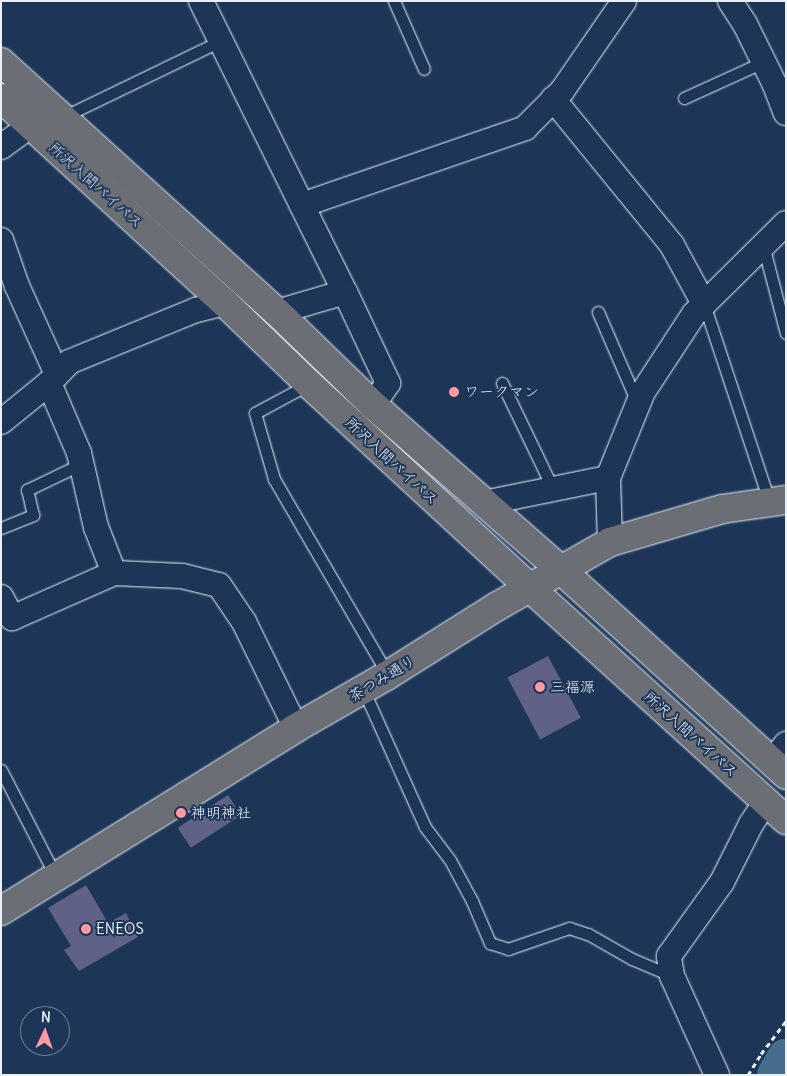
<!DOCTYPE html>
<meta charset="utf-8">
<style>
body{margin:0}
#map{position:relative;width:787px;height:1076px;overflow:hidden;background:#1d3557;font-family:Delius,"Klee One",sans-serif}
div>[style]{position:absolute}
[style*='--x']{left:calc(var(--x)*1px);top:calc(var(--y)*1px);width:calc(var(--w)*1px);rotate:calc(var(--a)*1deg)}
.river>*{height:38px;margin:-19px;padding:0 19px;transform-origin:19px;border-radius:19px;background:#456d8d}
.building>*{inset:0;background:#5f6186;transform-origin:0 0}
.path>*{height:3px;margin-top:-1.5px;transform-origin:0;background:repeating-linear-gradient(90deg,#e8f1f8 0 5px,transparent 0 9px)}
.roads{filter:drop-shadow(0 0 1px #e8f1f8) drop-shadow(0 0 1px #e8f1f8)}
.service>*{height:11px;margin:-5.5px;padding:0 5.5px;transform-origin:5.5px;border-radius:5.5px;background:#1d3557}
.minor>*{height:24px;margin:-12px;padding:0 12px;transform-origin:12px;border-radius:12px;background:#1d3557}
.primary>*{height:28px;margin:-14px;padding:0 14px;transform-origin:14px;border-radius:14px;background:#6b6f75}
.trunk>*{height:28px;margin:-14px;padding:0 14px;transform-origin:14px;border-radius:14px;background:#6b6f75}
.dots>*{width:14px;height:14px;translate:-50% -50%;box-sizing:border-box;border:2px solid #1d3557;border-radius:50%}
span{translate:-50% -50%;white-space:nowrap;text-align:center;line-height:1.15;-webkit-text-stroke:4px #1d3557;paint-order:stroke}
.street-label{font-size:15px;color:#e8f1f8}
.poi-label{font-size:15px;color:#e8f1f8}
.left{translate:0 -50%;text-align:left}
.frame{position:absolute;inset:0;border:2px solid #e8f1f8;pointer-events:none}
.north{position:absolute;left:20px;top:1006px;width:50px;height:50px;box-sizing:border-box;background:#1d3557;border:1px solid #6e8097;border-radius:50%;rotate:3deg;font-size:14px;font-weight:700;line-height:20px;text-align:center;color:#e8f1f8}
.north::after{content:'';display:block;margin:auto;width:18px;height:22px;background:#ff9aa2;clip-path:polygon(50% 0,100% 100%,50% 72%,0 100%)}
</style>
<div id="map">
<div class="river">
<div style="--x:776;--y:1075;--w:20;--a:-60"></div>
</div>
<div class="building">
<div style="left:548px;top:656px;width:70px;height:46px;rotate:62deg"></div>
<div style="left:228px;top:795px;width:24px;height:60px;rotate:57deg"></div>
<div style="clip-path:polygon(86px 885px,108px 923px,126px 913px,138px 937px,79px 971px,64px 950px,71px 946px,48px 908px)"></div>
</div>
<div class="path">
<div style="--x:748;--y:1075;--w:25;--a:-58"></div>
<div style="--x:761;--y:1054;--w:41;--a:-52.9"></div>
</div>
<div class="roads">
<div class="service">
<div style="--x:394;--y:1;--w:74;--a:66.2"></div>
<div style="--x:684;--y:98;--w:87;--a:-24.5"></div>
<div style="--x:63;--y:117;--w:174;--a:-25.8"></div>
<div style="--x:763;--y:245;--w:91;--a:75.4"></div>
<div style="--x:704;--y:304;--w:207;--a:71.7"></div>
<div style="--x:598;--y:312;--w:98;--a:66.6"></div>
<div style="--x:502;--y:383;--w:118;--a:64.3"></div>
<div style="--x:309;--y:384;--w:61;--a:151.8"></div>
<div style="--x:255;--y:413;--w:69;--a:73.9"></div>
<div style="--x:274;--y:479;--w:227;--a:59.8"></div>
<div style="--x:1;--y:528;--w:35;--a:-22"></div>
<div style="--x:33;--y:515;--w:26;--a:-103"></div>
<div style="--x:27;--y:490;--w:60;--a:-25.7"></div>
<div style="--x:363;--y:689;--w:151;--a:65.8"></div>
<div style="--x:425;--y:827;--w:41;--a:52.9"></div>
<div style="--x:450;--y:860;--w:47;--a:61.8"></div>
<div style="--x:472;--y:901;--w:46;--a:66.8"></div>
<div style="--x:490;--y:943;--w:19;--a:18"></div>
<div style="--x:508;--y:949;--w:65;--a:-19"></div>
<div style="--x:569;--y:928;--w:20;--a:18"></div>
<div style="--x:588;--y:934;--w:51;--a:29.6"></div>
<div style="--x:632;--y:959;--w:43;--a:23"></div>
<div style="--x:1;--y:770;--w:120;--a:62.8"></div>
</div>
<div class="minor">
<div style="--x:201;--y:1;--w:325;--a:63.7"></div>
<div style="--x:345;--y:292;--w:101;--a:64.7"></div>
<div style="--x:388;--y:383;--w:27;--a:124"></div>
<div style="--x:730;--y:1;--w:27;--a:57"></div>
<div style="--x:745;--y:24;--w:68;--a:63.8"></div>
<div style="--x:775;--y:85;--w:30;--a:69"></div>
<div style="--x:553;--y:99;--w:188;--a:50.8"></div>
<div style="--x:672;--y:245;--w:67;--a:61.5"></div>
<div style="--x:1;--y:147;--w:37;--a:-36"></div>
<div style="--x:302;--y:205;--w:236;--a:-19"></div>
<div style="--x:525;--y:128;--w:52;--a:-45"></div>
<div style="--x:562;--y:91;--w:109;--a:-55.4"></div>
<div style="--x:1;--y:240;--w:49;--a:70.8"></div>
<div style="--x:17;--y:286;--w:97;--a:65.6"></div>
<div style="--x:277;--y:312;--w:71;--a:-16.4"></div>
<div style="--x:49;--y:383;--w:76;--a:66.8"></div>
<div style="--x:79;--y:453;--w:76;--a:77.1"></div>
<div style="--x:96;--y:527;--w:49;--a:68.6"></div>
<div style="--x:1;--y:422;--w:62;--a:-39.1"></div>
<div style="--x:49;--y:383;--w:29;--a:-46"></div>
<div style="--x:69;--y:362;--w:137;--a:-22.3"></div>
<div style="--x:196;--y:310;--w:30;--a:-14"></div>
<div style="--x:484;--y:503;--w:126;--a:-11.4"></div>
<div style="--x:610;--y:542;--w:64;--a:-91.8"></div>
<div style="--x:608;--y:478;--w:93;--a:-67.9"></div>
<div style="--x:643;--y:392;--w:93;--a:-56.8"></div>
<div style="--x:694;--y:314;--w:129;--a:-44.7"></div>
<div style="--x:1;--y:597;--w:24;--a:62"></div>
<div style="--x:12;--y:618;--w:111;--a:-23.8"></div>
<div style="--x:114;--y:573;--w:68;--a:2.5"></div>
<div style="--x:182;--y:576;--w:38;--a:14"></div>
<div style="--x:219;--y:585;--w:45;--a:56"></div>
<div style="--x:244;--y:622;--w:118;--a:63.9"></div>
<div style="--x:772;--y:762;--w:23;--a:-52"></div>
<div style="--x:717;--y:1075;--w:109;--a:-114.4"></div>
<div style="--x:672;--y:976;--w:20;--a:-99"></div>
<div style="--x:669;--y:956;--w:91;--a:-54.4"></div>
<div style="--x:722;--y:882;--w:65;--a:-63.4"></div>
<div style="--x:751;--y:824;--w:27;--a:-56"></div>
</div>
<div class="primary">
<div style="--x:1;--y:911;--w:347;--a:-31.8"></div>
<div style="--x:296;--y:728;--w:106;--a:-29.9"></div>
<div style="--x:388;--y:675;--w:128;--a:-32.2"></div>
<div style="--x:496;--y:607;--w:131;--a:-29.7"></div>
<div style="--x:610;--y:542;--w:117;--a:-16.4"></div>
<div style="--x:722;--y:509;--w:65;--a:-8"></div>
</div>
<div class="trunk">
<div style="--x:1;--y:62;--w:372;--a:42.2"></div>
<div style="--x:277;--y:312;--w:134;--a:44.1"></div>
<div style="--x:373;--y:405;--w:249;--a:41.3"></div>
<div style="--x:560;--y:569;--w:306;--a:42.3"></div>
<div style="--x:1;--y:98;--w:304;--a:42.5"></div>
<div style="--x:225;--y:303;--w:117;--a:44"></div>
<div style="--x:309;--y:384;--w:299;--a:42.7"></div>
<div style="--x:529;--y:587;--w:347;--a:42.2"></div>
</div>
</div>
<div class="dots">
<div style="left:454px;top:392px;background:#ff9aa2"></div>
<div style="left:540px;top:687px;background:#ff9aa2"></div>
<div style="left:181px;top:813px;background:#ff9aa2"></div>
<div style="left:86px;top:929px;background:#ff9aa2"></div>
</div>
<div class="street-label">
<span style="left:96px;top:185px;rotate:42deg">所沢入間バイパス</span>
<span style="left:392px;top:461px;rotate:43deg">所沢入間バイパス</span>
<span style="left:382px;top:678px;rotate:-31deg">茶つみ通り</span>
<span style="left:691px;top:734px;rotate:42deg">所沢入間バイパス</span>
</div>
<div class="poi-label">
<span class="left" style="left:464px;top:392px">ワークマン</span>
<span class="left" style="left:550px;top:687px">三福源</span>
<span class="left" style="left:191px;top:813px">神明神社</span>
<span class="left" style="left:96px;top:929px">ENEOS</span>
</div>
<div class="frame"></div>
<div class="north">N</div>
</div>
